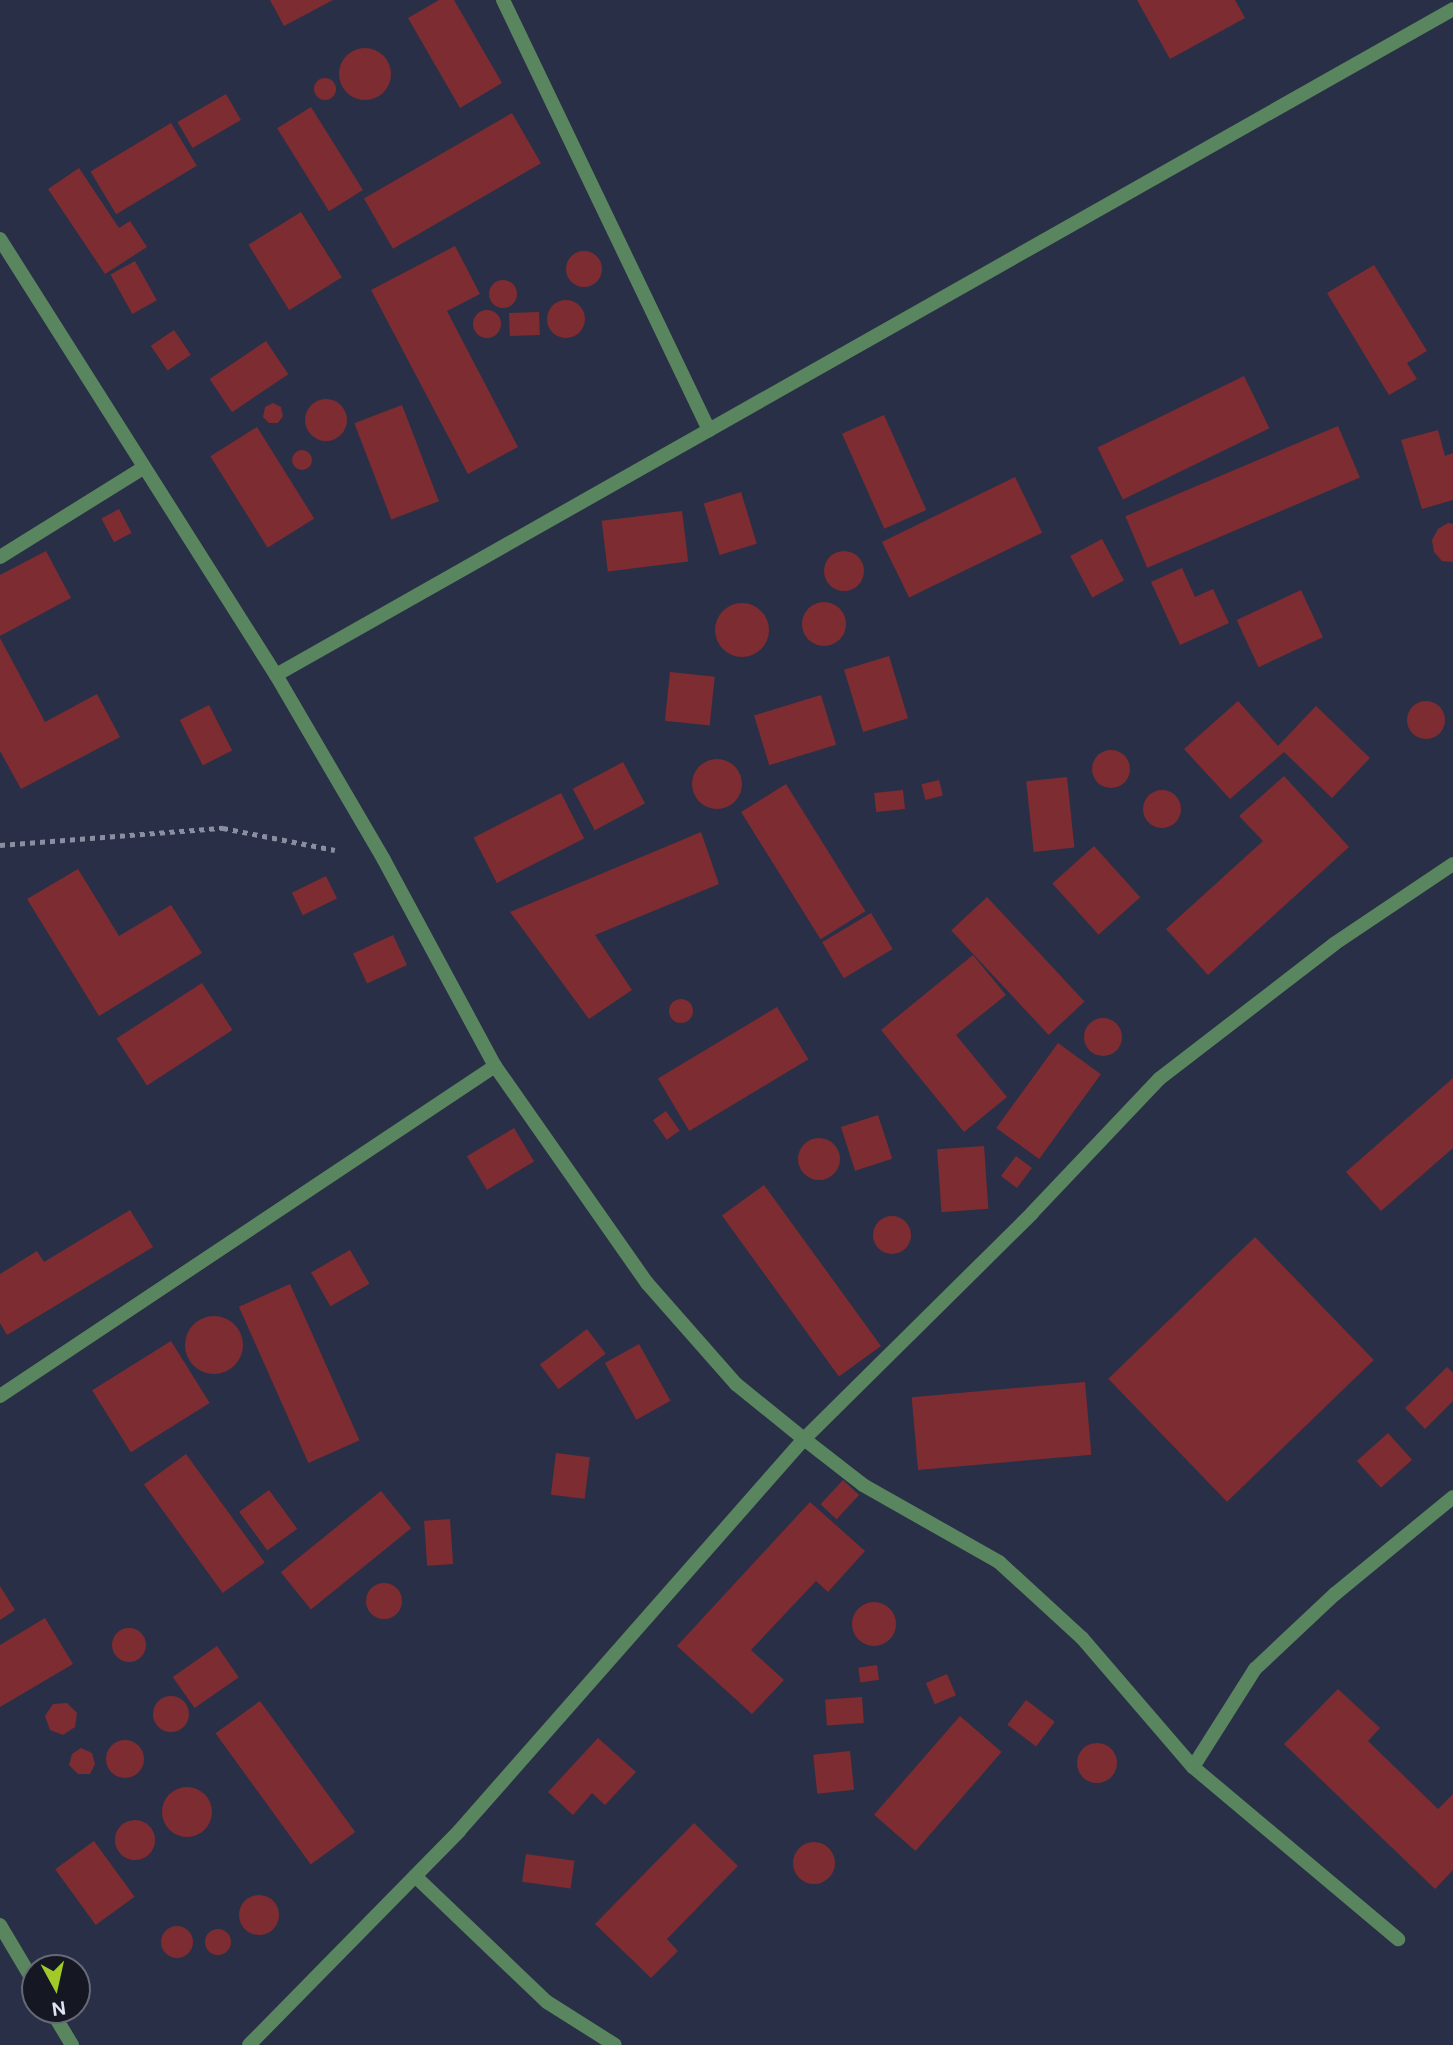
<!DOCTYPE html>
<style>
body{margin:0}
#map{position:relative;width:1453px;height:2045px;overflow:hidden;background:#292f47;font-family:"DM Sans",sans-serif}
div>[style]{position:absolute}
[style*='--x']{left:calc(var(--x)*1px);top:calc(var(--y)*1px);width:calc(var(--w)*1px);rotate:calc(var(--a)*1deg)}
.building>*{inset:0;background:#7d2c31;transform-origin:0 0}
.round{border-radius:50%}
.path>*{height:4.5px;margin-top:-2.25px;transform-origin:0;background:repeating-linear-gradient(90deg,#898ea1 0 5px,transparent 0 10px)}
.street>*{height:14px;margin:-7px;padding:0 7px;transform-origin:7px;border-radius:7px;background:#59865f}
span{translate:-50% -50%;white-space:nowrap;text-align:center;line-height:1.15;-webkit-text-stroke:7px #151823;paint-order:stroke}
.north{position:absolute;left:21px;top:1954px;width:70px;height:70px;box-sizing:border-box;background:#151823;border:2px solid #666976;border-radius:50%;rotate:172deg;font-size:19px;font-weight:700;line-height:28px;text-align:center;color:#dfe3f3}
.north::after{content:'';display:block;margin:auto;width:24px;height:32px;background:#a2c928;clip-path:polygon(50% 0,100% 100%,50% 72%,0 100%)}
</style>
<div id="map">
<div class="building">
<div style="clip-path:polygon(270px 0,333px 0,284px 26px)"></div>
<div style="clip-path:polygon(439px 0,454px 0,502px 83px,460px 108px,408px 18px)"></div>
<div style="clip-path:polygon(1137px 0,1235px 0,1245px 18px,1170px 59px)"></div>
<div class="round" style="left:339px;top:48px;width:52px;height:52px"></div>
<div class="round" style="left:314px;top:78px;width:22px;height:22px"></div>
<div style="left:226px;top:94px;width:30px;height:56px;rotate:60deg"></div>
<div style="left:311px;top:107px;width:98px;height:40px;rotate:58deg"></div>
<div style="left:512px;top:113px;width:58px;height:171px;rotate:60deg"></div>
<div style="left:171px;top:123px;width:50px;height:94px;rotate:59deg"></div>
<div style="clip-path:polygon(79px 168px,119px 228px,130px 221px,147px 247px,105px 274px,48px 189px)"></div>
<div style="left:301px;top:212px;width:77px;height:62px;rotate:58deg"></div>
<div style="clip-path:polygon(455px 246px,480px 294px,447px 311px,518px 447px,468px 474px,371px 290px)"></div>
<div class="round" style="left:566px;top:251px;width:36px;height:36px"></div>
<div style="left:135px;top:261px;width:45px;height:28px;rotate:61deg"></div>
<div style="clip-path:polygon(1374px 265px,1427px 351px,1407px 363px,1417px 379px,1389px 395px,1327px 293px)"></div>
<div class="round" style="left:489px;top:280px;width:28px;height:28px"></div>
<div class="round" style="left:547px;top:300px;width:38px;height:38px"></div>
<div class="round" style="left:473px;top:310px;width:28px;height:28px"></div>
<div style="left:539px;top:312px;width:23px;height:30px;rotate:88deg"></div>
<div style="left:174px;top:330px;width:30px;height:28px;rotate:56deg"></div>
<div style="left:266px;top:341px;width:40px;height:68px;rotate:56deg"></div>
<div style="left:1244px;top:376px;width:58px;height:163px;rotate:64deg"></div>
<div class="round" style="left:305px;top:399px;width:42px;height:42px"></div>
<div style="clip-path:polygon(273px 403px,281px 407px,283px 416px,278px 423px,269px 423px,263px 417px,265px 407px)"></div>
<div style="left:402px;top:405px;width:103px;height:51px;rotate:69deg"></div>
<div style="left:884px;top:415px;width:104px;height:46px;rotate:66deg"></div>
<div style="left:1338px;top:426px;width:56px;height:231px;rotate:67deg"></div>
<div style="left:257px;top:427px;width:108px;height:55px;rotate:58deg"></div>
<div style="clip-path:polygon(1438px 430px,1445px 456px,1453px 453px,1453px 500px,1422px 509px,1401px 440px)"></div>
<div class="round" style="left:292px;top:450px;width:20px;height:20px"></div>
<div style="left:1015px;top:477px;width:62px;height:148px;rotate:64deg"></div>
<div style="left:741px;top:492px;width:54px;height:39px;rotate:73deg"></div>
<div style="left:119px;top:509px;width:27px;height:20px;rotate:62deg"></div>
<div style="left:682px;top:511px;width:51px;height:81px;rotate:83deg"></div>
<div style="clip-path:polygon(1448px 523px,1453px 524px,1453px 562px,1442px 561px,1434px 552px,1432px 540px,1438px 529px)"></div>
<div style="left:1102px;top:539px;width:47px;height:36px;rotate:62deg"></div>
<div class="round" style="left:824px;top:551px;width:40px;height:40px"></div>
<div style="clip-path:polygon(46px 551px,71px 598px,0 636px,0 575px)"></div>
<div style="clip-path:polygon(1182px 568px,1195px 597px,1213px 589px,1229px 623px,1180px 645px,1151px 582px)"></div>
<div style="left:1301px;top:590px;width:52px;height:71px;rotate:65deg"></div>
<div class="round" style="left:802px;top:602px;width:44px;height:44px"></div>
<div class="round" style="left:715px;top:603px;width:54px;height:54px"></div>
<div style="clip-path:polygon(0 638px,45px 722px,97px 694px,120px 737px,21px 789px,0 751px)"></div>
<div style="left:889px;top:656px;width:65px;height:47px;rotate:73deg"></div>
<div style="left:670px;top:672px;width:45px;height:49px;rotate:6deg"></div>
<div style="left:821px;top:695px;width:52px;height:70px;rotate:73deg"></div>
<div style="clip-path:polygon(1238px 701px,1278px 746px,1316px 706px,1370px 758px,1332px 798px,1284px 752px,1230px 799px,1184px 749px)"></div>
<div class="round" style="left:1407px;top:701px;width:38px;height:38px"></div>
<div style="left:209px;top:705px;width:51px;height:33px;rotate:63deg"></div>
<div class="round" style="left:1092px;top:750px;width:38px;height:38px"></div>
<div class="round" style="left:692px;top:759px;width:50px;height:50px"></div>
<div style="left:623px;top:762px;width:47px;height:57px;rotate:62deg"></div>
<div style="clip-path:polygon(1284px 776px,1349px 847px,1208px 975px,1166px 929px,1263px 841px,1239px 816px)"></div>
<div style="left:1067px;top:777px;width:71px;height:41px;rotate:84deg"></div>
<div style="left:939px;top:780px;width:16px;height:18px;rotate:76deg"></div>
<div style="left:786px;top:784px;width:150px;height:53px;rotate:58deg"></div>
<div style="left:903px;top:790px;width:19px;height:29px;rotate:84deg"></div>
<div class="round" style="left:1143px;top:790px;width:38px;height:38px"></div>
<div style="left:561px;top:793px;width:51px;height:98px;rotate:63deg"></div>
<div style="clip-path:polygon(701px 832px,719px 884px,595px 935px,632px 990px,589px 1019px,510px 912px)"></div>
<div style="left:1094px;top:846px;width:69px;height:56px;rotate:48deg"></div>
<div style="clip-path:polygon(78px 869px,119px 936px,171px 905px,202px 953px,99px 1016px,27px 899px)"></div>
<div style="left:326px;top:876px;width:25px;height:38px;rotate:64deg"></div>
<div style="left:987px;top:897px;width:143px;height:49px;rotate:47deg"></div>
<div style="left:871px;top:913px;width:42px;height:57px;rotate:59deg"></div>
<div style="left:393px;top:935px;width:33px;height:44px;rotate:65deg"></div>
<div style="clip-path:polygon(973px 955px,1006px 995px,956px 1035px,1007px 1097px,964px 1132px,881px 1030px)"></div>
<div style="left:202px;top:983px;width:56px;height:102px;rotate:57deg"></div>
<div class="round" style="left:669px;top:999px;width:24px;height:24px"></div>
<div style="left:777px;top:1007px;width:61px;height:139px;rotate:59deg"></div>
<div class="round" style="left:1084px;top:1018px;width:38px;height:38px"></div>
<div style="left:1058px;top:1043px;width:53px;height:105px;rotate:36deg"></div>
<div style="clip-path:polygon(1453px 1078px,1453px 1148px,1381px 1211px,1346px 1172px)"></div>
<div style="left:666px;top:1111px;width:24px;height:16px;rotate:55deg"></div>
<div style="left:878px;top:1115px;width:46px;height:39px;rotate:72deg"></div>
<div style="left:514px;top:1128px;width:39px;height:55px;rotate:59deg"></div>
<div class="round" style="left:798px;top:1138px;width:42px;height:42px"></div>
<div style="left:984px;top:1146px;width:63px;height:47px;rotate:86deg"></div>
<div style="left:1016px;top:1156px;width:20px;height:25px;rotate:37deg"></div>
<div style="left:764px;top:1185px;width:199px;height:52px;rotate:54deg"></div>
<div style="clip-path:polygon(130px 1210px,153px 1247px,7px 1335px,0 1323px,0 1274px,37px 1251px,44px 1262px)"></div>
<div class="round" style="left:873px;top:1216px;width:38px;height:38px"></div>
<div style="left:1255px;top:1237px;width:171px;height:204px;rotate:46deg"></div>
<div style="left:350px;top:1250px;width:39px;height:45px;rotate:60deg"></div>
<div style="left:290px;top:1284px;width:171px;height:56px;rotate:66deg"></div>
<div class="round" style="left:185px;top:1316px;width:58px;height:58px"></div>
<div style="left:587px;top:1329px;width:31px;height:59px;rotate:53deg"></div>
<div style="left:171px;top:1341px;width:73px;height:93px;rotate:58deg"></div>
<div style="left:639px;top:1344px;width:65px;height:39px;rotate:61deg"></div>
<div style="clip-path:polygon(1447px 1367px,1453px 1373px,1453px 1401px,1425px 1429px,1405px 1408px)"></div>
<div style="left:1085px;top:1382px;width:73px;height:174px;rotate:85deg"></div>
<div style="left:1388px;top:1433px;width:36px;height:42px;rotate:48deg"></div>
<div style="left:556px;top:1453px;width:34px;height:42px;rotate:7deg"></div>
<div style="left:186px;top:1454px;width:134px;height:52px;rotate:54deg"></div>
<div style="left:843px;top:1480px;width:22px;height:33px;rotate:43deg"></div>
<div style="left:269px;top:1490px;width:48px;height:37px;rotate:54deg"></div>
<div style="left:381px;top:1491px;width:48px;height:129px;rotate:51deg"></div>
<div style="clip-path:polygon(810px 1502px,865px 1551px,828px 1592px,816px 1581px,751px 1650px,784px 1680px,752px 1714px,677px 1646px)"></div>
<div style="left:450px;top:1519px;width:45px;height:26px;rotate:86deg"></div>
<div class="round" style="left:366px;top:1583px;width:36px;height:36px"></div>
<div style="clip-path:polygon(0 1586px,15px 1610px,0 1620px)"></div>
<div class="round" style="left:852px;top:1602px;width:44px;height:44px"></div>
<div style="clip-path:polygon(45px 1618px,73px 1664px,0 1707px,0 1645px)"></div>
<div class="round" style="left:112px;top:1628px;width:34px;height:34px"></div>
<div style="left:217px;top:1646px;width:38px;height:54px;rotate:55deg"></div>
<div style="left:877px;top:1665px;width:15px;height:19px;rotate:82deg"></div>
<div style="left:947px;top:1674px;width:23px;height:23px;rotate:67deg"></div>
<div style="clip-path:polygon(1338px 1689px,1380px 1728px,1368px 1741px,1438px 1809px,1453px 1794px,1453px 1870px,1435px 1889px,1284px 1744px)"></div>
<div class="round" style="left:153px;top:1696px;width:36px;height:36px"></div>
<div style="left:862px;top:1697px;width:26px;height:37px;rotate:86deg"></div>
<div style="left:1026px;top:1700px;width:36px;height:31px;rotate:37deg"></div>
<div style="left:260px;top:1701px;width:162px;height:55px;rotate:54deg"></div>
<div style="clip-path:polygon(67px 1703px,77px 1713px,75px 1727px,63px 1735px,50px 1730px,45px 1716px,53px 1704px)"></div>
<div style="left:960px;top:1716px;width:55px;height:131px;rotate:41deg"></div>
<div style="clip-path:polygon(598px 1738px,636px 1772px,605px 1805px,592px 1793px,573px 1815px,548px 1792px)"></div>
<div class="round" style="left:106px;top:1740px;width:38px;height:38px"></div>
<div class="round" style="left:1077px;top:1743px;width:40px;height:40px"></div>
<div style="clip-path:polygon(81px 1748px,92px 1753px,95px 1764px,90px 1774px,78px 1774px,69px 1765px,72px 1754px)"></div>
<div style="left:850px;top:1751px;width:39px;height:37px;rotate:84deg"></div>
<div class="round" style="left:162px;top:1787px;width:50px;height:50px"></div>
<div class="round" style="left:115px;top:1820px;width:40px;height:40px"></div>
<div style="clip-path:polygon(694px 1823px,738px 1866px,667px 1939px,678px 1951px,651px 1978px,595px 1924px)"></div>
<div style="left:94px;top:1841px;width:69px;height:48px;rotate:54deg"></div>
<div class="round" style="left:793px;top:1842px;width:42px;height:42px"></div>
<div style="left:526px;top:1854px;width:49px;height:28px;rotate:8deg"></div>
<div class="round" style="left:239px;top:1895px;width:40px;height:40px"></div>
<div class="round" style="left:161px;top:1926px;width:32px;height:32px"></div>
<div class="round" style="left:205px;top:1929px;width:26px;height:26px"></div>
</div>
<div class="path">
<div style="--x:0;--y:845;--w:224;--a:-4.4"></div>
<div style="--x:223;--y:828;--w:114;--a:11.1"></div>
</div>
<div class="street">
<div style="--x:503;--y:0;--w:477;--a:64.4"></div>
<div style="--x:0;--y:239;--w:516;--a:57.67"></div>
<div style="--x:276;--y:675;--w:214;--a:59.7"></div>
<div style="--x:384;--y:860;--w:234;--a:61.7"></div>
<div style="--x:495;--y:1066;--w:265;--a:55"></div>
<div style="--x:647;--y:1283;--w:135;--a:48.6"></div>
<div style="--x:736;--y:1384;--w:87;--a:39"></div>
<div style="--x:804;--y:1439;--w:75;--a:37.9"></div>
<div style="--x:863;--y:1485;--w:156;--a:29.5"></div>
<div style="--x:999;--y:1562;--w:113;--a:42.5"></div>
<div style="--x:1082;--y:1638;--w:170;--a:49.3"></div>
<div style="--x:1193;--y:1767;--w:268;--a:40"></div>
<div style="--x:0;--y:557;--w:168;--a:-31.9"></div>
<div style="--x:276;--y:675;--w:1352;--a:-29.5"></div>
<div style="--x:0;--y:1396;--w:595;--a:-33.69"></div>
<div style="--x:1193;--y:1767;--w:116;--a:-57.7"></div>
<div style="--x:1255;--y:1669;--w:110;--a:-43.2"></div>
<div style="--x:1335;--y:1594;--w:153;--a:-39.4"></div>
<div style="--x:415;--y:1876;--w:182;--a:43.7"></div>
<div style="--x:547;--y:2002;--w:80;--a:32.3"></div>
<div style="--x:0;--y:1925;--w:69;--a:59.3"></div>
<div style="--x:51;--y:2010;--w:41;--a:59"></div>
<div style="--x:249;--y:2045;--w:300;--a:-45.5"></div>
<div style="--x:459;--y:1831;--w:522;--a:-48.65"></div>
<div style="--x:804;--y:1439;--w:321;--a:-44.7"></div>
<div style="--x:1032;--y:1213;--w:185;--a:-46.5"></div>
<div style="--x:1159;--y:1079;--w:221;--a:-37.6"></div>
<div style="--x:1334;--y:944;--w:143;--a:-33.9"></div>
</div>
<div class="north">N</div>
</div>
